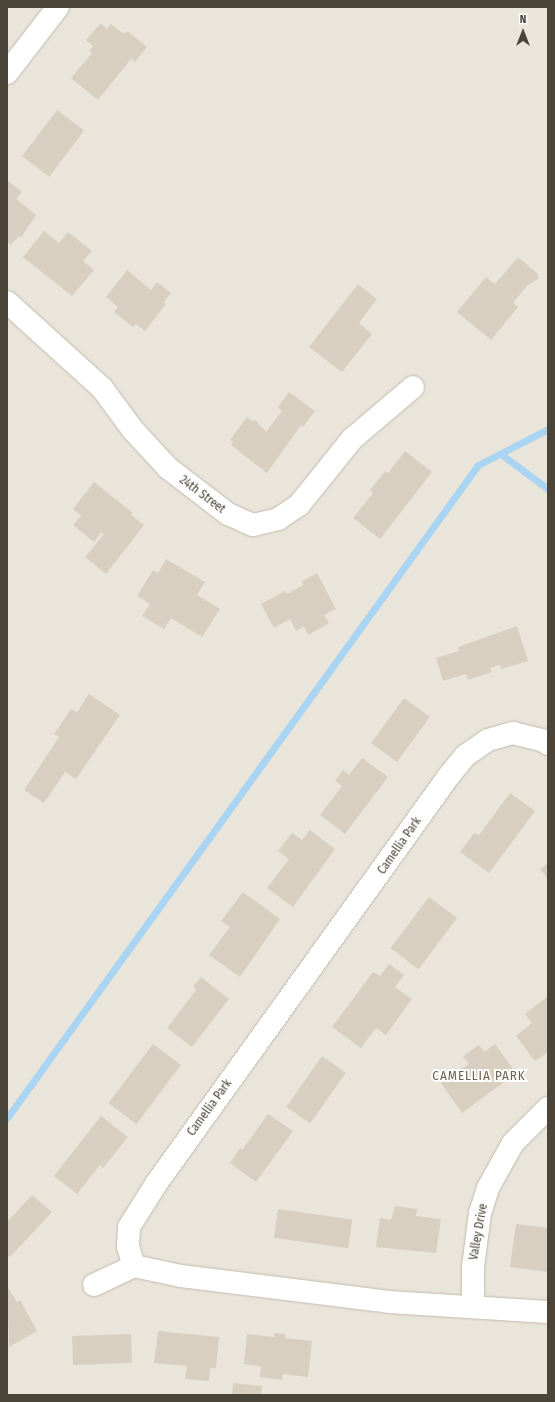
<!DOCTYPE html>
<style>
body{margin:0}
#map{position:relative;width:555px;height:1402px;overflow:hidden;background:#f6f3ec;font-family:"Fira Sans Condensed",sans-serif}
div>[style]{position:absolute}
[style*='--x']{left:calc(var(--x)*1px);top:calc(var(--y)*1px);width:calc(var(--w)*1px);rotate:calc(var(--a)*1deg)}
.residential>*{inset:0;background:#eae5da;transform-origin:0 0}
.stream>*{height:7px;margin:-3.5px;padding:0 3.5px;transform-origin:3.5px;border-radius:3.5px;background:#a9d4f2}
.building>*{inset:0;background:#d8cfc1;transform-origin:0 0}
.roads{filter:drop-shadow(0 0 1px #c2bbae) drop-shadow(0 0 1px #c2bbae)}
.minor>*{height:22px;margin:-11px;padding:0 11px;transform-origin:11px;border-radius:11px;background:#fff}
span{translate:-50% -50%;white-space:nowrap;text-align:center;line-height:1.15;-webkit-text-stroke:4px #fff;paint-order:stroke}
.street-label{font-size:12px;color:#4b4439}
.neighbourhood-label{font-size:13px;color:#6e6250;letter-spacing:1px}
.frame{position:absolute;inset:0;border:8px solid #4b4439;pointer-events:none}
.north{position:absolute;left:503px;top:12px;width:40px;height:40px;-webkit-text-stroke:3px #fff;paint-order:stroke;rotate:0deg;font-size:11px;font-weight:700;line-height:16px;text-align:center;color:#4b4439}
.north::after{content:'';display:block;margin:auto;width:14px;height:18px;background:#4b4439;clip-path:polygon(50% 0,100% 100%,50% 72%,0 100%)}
</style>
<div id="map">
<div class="residential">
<div style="left:7px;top:7px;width:541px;height:1388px"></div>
</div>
<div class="stream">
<div style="--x:501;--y:454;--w:59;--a:36.7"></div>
<div style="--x:7;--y:1118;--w:805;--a:-54.2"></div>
<div style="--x:478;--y:465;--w:79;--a:-27.2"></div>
</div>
<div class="building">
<div style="clip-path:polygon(101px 23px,107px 29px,111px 24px,124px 34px,127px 31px,147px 47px,135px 62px,131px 59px,98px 100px,71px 78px,92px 53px,89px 51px,93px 46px,86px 40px)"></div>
<div style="left:57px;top:110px;width:34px;height:58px;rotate:37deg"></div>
<div style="clip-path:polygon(7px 180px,22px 192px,16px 199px,36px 215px,21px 238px,19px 236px,11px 245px,7px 242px)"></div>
<div style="clip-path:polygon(44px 231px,59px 243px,68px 232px,92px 251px,83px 261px,94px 270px,72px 296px,23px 257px)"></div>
<div style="clip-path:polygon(518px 257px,538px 274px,538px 279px,528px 285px,513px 303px,518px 307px,491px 340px,457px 312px,486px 277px,495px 284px)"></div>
<div style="clip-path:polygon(127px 270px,151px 290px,157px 282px,171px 293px,164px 302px,166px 304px,145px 331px,136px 324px,133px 327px,114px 312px,118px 307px,106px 297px)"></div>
<div style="clip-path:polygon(358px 284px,377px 299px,359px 323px,372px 334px,342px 372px,309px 347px)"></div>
<div style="clip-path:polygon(289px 392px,315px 411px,303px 427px,301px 425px,267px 473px,231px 445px,233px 442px,230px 440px,247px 417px,252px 421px,255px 420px,266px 432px,282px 411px,278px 407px)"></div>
<div style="clip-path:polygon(405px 451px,432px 472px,380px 539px,353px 518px,373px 493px,370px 490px,385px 471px,388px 473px)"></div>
<div style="clip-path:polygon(94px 482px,133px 513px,131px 515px,144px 525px,106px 574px,85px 557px,104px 534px,101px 532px,94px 542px,73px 525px,81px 516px,73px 509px)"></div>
<div style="clip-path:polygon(166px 559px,205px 582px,197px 595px,220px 609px,202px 637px,171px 618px,164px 629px,142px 616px,150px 604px,137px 596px,153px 570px,158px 573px)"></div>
<div style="clip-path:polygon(317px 573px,336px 609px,324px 615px,329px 623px,308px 635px,304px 626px,296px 631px,290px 619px,274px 628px,261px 604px,285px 591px,287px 594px,303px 585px,302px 581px)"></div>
<div style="clip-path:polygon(517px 626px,528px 661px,501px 669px,500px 665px,490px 668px,492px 672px,468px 680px,466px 674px,443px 681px,436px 658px,459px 651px,458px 647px)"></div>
<div style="clip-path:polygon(89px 694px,120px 715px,76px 779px,65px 772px,44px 803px,24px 790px,59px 737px,54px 734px,71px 709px,77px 712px)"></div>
<div style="left:404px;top:698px;width:32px;height:56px;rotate:36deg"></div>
<div style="clip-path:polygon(362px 758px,388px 777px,345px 834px,320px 815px,342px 786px,335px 781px,343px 770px,349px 775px)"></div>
<div style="clip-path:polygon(510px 793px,535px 811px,489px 873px,460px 852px,474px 833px,479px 835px)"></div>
<div style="clip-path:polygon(310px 830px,335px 849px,293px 907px,267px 888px,289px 859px,278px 851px,292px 833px,302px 840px)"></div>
<div style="clip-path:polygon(548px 863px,548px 879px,540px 869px)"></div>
<div style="clip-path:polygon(243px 892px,280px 919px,240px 977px,209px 955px,230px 927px,221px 921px)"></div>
<div style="left:429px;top:897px;width:35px;height:64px;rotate:37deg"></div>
<div style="clip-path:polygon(389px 964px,404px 975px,395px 987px,412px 999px,386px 1035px,376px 1028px,361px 1048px,332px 1027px,373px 972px,380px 976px)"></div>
<div style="clip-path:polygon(201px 977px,229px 999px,192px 1047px,167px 1028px,196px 990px,193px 987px)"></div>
<div style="clip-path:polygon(548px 996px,548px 1052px,535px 1061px,516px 1036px,532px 1023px,525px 1014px)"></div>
<div style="left:153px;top:1044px;width:35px;height:74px;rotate:37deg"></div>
<div style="clip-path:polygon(495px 1044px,516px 1073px,462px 1113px,441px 1083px,469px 1064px,463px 1056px,479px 1045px,484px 1052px)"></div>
<div style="left:322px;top:1056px;width:29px;height:62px;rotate:35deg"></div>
<div style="clip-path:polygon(268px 1114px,293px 1131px,256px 1182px,230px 1163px,240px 1148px,242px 1150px)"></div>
<div style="clip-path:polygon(101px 1116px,128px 1137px,103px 1168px,100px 1165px,77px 1194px,54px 1176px)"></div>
<div style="clip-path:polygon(32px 1195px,52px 1212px,10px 1257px,7px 1254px,7px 1222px)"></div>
<div style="clip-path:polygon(395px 1206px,417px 1209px,416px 1216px,441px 1219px,436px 1253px,376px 1247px,380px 1218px,391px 1220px)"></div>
<div style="left:278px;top:1209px;width:75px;height:29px;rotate:8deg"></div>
<div style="clip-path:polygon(516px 1224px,548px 1228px,548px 1272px,510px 1267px)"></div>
<div style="clip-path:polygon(7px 1286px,17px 1302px,20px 1300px,37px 1331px,9px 1347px)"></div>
<div style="clip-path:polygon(158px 1331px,219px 1337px,216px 1368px,210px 1368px,209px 1381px,185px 1379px,187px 1366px,154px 1363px)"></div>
<div style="clip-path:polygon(274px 1333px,285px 1334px,285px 1338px,312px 1341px,308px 1377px,283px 1374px,282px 1380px,260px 1377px,261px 1366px,244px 1364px,247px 1334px,274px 1337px)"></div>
<div style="left:131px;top:1334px;width:29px;height:59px;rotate:88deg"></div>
<div style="clip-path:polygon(233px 1383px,262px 1386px,261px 1395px,232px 1395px)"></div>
</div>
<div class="roads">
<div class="minor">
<div style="--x:7;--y:73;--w:83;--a:-52.3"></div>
<div style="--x:7;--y:302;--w:128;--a:42.2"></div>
<div style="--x:102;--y:388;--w:52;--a:53.6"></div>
<div style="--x:133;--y:430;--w:52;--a:47.4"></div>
<div style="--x:168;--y:468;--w:76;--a:37.5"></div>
<div style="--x:228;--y:514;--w:27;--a:24"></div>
<div style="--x:253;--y:525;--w:26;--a:-13"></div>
<div style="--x:278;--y:519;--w:25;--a:-34"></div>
<div style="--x:299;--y:505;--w:85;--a:-51.2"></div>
<div style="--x:352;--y:439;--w:80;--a:-40.4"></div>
<div style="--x:134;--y:1266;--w:21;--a:-107"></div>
<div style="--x:128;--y:1246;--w:19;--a:-87"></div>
<div style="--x:129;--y:1227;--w:51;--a:-57.9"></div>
<div style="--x:156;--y:1184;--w:501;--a:-54.34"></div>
<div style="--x:448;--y:777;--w:27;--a:-51"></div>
<div style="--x:465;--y:756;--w:28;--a:-35"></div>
<div style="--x:488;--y:740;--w:26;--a:-16"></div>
<div style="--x:513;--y:733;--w:30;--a:14"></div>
<div style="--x:542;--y:740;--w:7;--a:34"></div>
<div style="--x:134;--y:1266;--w:48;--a:12"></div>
<div style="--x:181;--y:1276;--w:210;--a:7.1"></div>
<div style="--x:389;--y:1302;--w:159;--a:3.6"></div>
<div style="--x:94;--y:1285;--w:44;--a:-25.4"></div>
<div style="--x:473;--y:1306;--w:39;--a:-90"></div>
<div style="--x:473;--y:1267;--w:54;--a:-82.6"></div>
<div style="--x:480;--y:1213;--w:26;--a:-72"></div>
<div style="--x:488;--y:1188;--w:51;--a:-60.9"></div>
<div style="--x:513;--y:1143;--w:49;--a:-45"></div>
</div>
</div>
<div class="street-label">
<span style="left:202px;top:495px;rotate:37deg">24th Street</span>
<span style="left:400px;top:846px;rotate:-55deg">Camellia Park</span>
<span style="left:210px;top:1108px;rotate:-54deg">Camellia Park</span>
<span style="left:479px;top:1232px;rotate:-80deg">Valley Drive</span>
</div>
<div class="neighbourhood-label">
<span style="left:479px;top:1076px">CAMELLIA PARK</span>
</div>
<div class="frame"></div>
<div class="north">N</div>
</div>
